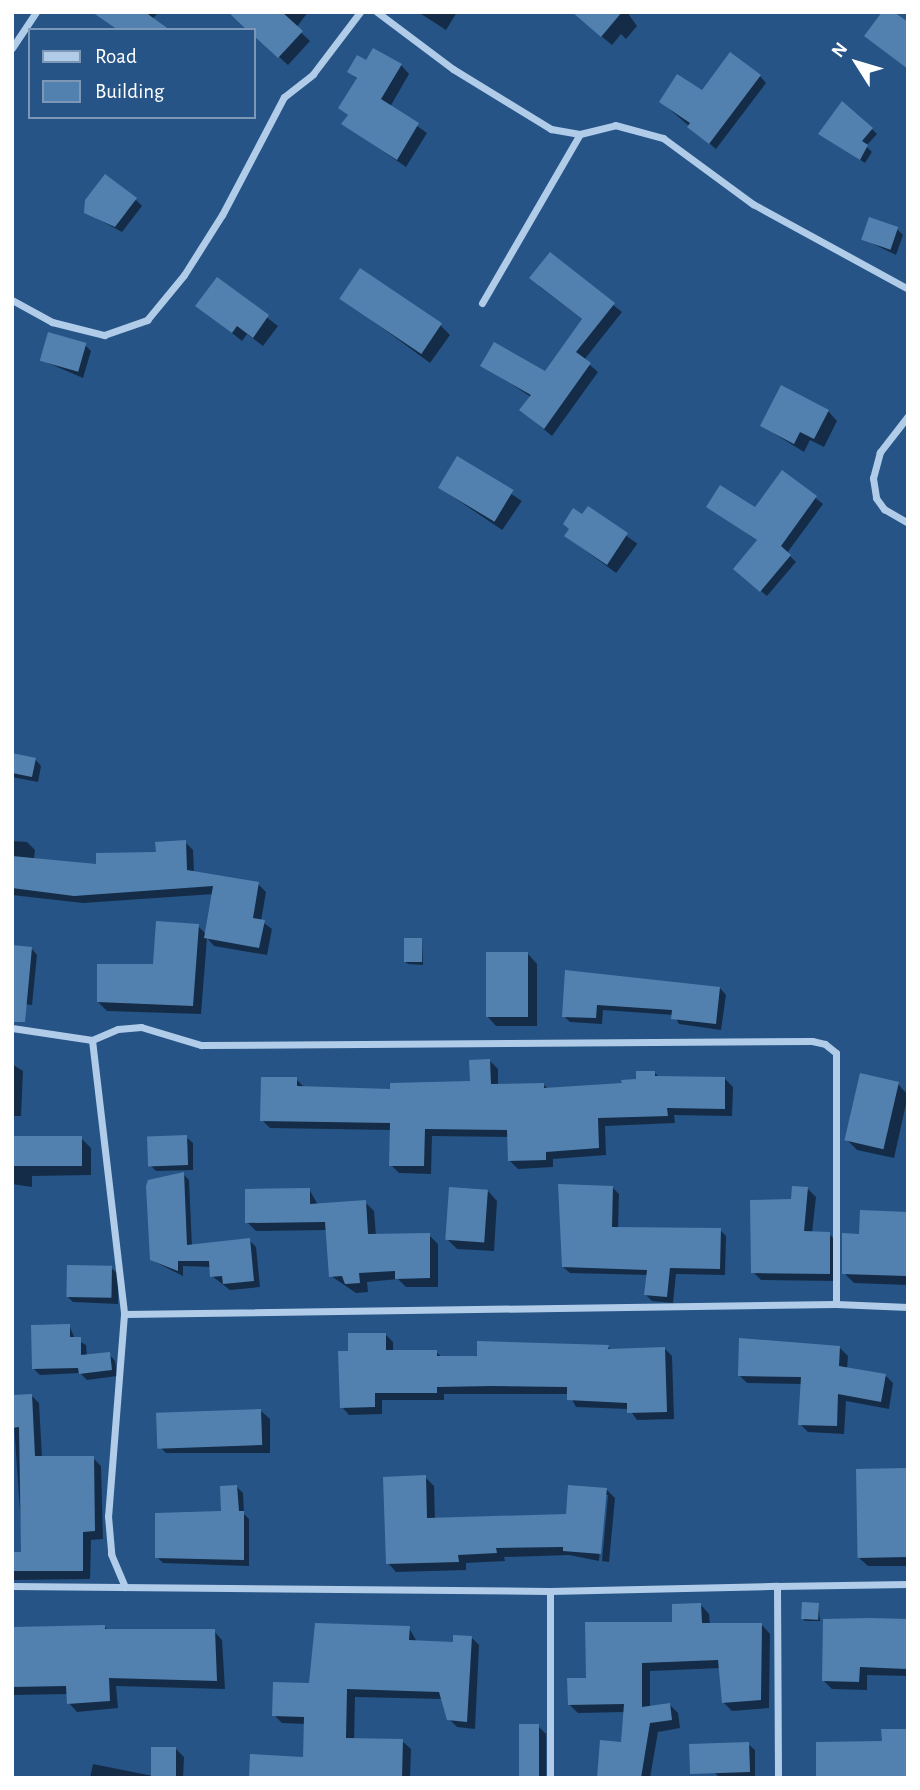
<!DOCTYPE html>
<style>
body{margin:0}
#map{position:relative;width:920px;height:1790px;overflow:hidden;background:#265486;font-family:"Alegreya Sans",sans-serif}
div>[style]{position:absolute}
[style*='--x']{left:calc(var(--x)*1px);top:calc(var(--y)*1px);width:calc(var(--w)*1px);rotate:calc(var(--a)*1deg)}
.shadow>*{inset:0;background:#0007;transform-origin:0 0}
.building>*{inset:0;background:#5381af;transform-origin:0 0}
.street>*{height:7px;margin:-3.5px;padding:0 3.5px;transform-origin:3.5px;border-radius:3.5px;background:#b1cce8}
span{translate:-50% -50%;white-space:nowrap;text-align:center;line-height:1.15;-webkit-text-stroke:7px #265486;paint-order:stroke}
.frame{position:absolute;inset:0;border:14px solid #fff;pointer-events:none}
.legend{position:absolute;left:28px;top:28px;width:228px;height:91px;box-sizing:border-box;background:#265486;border:2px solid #7d98b6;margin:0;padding:9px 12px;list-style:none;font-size:21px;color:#fff}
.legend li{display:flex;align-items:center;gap:14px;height:35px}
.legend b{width:35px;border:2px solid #7d98b6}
.north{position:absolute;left:822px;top:28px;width:70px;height:70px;-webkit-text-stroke:5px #265486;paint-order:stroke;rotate:307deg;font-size:19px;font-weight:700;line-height:28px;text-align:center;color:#fff}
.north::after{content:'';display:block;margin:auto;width:24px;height:32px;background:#fff;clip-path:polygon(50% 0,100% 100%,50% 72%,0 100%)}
</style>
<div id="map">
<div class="shadow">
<div style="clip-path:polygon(100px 12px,159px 12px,152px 19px,164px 30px,118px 30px)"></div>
<div style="clip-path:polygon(244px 12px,308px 12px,296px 28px,310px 41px,288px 65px,254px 34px)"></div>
<div style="clip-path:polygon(418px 12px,457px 12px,446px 30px)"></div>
<div style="clip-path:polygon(572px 12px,627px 12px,637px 26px,626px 39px,621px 34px,612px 45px)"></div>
<div style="clip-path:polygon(367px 63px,401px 65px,409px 74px,390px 107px,427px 133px,406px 167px,344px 124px,349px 116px,340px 108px,358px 80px,349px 72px)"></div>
<div style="clip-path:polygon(760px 76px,766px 83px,716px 149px,661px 102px)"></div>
<div style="clip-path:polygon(872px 129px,877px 134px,866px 146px,872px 152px,865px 163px,820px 134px)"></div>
<div style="clip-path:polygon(136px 200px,142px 206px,122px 232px,85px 212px)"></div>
<div style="clip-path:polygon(897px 229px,903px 235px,896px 255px,863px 239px)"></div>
<div style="clip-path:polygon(550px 255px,622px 312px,584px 360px,598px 372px,552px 436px,529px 417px,531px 397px,482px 365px,545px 374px,583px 320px,539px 286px)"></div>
<div style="clip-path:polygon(217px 279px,278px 326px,263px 346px,247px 334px,242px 341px,197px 305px)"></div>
<div style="clip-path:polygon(342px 298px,440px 325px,450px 335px,430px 363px)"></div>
<div style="clip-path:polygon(85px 345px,91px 351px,83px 378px,41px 360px)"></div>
<div style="clip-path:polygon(828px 411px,837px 421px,824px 447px,810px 440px,804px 452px,762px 426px)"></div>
<div style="left:458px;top:458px;width:77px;height:35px;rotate:34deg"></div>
<div style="clip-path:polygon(782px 472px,823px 504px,787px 553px,796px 562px,767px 596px,741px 575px,758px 541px,708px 507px,755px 510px)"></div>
<div style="left:588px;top:508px;width:61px;height:36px;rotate:36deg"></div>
<div style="clip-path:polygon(12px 755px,35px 759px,41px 766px,38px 782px,12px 777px)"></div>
<div style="clip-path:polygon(12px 841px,27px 842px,35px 850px,34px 859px,98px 865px,157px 854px,185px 842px,193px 850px,194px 873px,258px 884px,266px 892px,261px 921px,272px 929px,267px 955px,214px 946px,207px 938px,201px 1014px,107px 1011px,98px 1002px,154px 965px,198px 926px,207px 935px,214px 894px,83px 903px,12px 895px)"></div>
<div style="clip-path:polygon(422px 940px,423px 965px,408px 964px,405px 962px)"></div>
<div style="clip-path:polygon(31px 948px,37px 955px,32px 1005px,12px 1003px)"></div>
<div style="clip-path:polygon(528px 954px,537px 964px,537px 1026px,496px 1026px,487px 1016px)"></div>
<div style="clip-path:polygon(566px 972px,720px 988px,726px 995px,721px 1030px,679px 1024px,674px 1015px,603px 1010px,602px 1024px,570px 1022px,564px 1016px)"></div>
<div style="clip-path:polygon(490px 1061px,498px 1069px,498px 1086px,543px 1084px,549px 1090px,623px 1085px,654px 1072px,660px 1078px,725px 1079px,733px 1087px,732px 1116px,674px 1115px,675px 1123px,605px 1126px,606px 1155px,553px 1159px,553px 1167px,518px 1169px,510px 1161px,509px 1137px,432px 1136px,431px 1174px,399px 1173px,391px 1165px,391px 1130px,270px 1128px,262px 1120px,296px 1079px,304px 1087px,392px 1091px,472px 1083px)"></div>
<div style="clip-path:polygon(12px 1064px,23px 1071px,21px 1116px,12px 1116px)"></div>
<div style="clip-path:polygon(898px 1084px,908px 1095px,894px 1158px,857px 1150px,847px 1140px)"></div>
<div style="clip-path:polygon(186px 1137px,193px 1143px,193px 1170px,156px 1171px,149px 1164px)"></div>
<div style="clip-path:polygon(81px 1138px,91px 1148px,91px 1175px,32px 1176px,32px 1187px,12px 1184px,12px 1139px)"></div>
<div style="clip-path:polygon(183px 1174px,189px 1180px,192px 1246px,249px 1240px,256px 1247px,260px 1287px,230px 1290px,212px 1276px,211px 1267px,183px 1266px,183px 1276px,151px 1260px)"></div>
<div style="clip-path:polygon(613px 1188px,619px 1194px,618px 1229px,720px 1230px,726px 1236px,725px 1275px,676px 1274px,673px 1303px,652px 1301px,646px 1295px,648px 1275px,570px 1273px,563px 1267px)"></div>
<div style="clip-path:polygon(309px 1189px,318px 1205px,365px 1202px,374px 1211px,376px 1236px,429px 1235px,438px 1244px,438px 1287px,406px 1287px,398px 1279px,367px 1282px,368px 1292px,356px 1293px,331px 1276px,328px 1230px,256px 1231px,247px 1222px)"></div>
<div style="clip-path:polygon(808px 1189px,816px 1197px,812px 1233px,829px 1234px,837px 1242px,837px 1281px,761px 1280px,753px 1272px,793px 1200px)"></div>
<div style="clip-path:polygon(488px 1191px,497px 1201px,494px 1251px,457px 1249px,447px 1239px)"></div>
<div style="clip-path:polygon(908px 1214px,908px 1285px,854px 1283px,844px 1273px,861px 1235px)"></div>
<div style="clip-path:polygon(111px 1268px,118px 1274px,118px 1304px,73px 1302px,67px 1296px)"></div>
<div style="clip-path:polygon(69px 1325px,75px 1339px,86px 1345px,87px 1357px,109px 1354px,115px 1361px,117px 1376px,87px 1380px,80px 1373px,40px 1375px,34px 1369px)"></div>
<div style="clip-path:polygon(386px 1335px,393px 1342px,393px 1352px,436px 1352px,443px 1358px,608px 1347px,612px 1350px,665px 1349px,672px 1356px,674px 1419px,637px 1420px,629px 1409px,576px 1407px,569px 1394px,444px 1394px,444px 1400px,382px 1400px,382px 1414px,349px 1415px,342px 1407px,349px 1352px)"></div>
<div style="clip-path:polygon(840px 1348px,848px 1356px,847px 1369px,885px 1375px,893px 1383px,889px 1409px,846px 1401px,844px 1434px,808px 1432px,800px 1424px,802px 1384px,747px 1383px,739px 1375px)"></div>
<div style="clip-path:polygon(31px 1395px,39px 1403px,42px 1457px,93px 1458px,101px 1466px,103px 1539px,91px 1540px,90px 1579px,12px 1580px,12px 1554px,23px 1554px,12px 1396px)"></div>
<div style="clip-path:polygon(261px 1411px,270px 1419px,270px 1453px,166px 1453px,157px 1444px)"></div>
<div style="clip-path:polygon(907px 1469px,908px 1566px,868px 1566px,858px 1557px)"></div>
<div style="clip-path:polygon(425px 1477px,434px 1486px,435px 1520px,567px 1516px,606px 1489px,615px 1498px,609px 1562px,602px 1561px,608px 1495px,604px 1495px,599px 1561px,569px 1555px,504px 1557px,505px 1561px,466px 1563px,466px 1570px,396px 1572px,388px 1563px)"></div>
<div style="clip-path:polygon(237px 1487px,243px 1493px,244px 1514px,249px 1519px,249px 1566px,163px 1563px,157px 1557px,223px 1513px)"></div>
<div style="clip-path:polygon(818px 1604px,820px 1621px,805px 1621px,802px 1618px)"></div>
<div style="clip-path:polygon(701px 1605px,709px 1614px,710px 1625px,762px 1625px,770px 1634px,769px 1708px,732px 1711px,723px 1702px,721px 1668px,650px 1671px,650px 1708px,669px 1704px,678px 1713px,680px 1728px,658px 1732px,650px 1778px,598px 1778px,623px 1744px,625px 1712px,578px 1713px,569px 1704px,587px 1680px)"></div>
<div style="clip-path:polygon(908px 1621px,908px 1676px,867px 1675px,867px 1690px,832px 1689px,823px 1680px)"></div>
<div style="clip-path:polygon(104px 1626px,109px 1631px,214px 1631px,222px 1640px,225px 1689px,116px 1686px,118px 1708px,77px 1712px,69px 1703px,68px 1694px,12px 1695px,12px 1629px)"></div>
<div style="clip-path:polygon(409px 1628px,417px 1642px,454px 1644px,471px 1637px,479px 1645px,475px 1729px,457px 1727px,449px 1719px,443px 1699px,355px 1697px,354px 1740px,402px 1741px,411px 1749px,410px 1777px,435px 1778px,251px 1778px,305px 1759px,306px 1724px,282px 1723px,274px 1715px,310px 1684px)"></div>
<div style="clip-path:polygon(538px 1726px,546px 1734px,546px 1778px,520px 1778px)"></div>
<div style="clip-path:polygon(748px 1744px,755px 1750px,755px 1778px,720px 1778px,715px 1773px)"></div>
<div style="clip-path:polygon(176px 1749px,184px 1757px,183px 1778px,90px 1778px,93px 1764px,153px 1776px)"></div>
</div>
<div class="building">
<div style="clip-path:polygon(92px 12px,145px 12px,170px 30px,118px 30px)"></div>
<div style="clip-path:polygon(228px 12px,282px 12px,303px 31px,278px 58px,254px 36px,254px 30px,247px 30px)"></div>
<div style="clip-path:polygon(572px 12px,622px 12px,601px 37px)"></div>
<div style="clip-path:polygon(882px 12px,894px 12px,908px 22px,908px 69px,864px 36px)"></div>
<div style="clip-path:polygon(373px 48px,402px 64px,381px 99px,419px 123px,397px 160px,341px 124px,348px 115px,338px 108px,357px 78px,347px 72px,357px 55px,366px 60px)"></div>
<div style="clip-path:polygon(730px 52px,761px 75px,709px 144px,687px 127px,690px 123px,659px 102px,677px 74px,702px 90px)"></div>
<div style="clip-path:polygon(842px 101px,873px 128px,862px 141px,868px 145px,860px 160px,818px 134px)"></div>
<div style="clip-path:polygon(105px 174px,137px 198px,115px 227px,84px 213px,85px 200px)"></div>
<div style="left:869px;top:217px;width:31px;height:24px;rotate:19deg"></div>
<div style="clip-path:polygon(550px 252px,615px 303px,576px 352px,591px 363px,544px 429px,519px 410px,531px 395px,480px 366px,494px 342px,545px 371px,582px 319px,529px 278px)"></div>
<div style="left:360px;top:268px;width:99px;height:37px;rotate:34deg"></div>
<div style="clip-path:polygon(217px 277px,269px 315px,253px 338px,237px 326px,232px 333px,195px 306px)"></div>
<div style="left:48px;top:332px;width:40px;height:30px;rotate:16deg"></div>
<div style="clip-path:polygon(781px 385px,829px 410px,814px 439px,800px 432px,794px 444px,760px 426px)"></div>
<div style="left:457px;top:456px;width:66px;height:37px;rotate:31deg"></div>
<div style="clip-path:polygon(782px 470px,817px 496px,781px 546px,791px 555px,760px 592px,733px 569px,757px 540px,706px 507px,720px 485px,755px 507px)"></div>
<div style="clip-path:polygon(588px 506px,628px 533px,607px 565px,564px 536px,569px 529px,563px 524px,573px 508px,582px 514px)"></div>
<div style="clip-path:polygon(12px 753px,36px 758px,32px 777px,12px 773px)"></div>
<div style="clip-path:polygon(186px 840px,187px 870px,259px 882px,253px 918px,265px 920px,259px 948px,204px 938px,213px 886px,74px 896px,12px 888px,12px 856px,96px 864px,96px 853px,156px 852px,155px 842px)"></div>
<div style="clip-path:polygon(156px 921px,199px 924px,193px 1006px,97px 1002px,97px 964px,153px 964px)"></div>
<div style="left:404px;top:938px;width:18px;height:24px"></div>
<div style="clip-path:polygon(12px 945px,32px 947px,25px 1022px,12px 1022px)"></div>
<div style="left:486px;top:952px;width:42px;height:65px"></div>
<div style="clip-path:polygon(565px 970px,720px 987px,716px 1024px,671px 1019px,672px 1010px,597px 1005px,596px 1018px,562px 1017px)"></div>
<div style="clip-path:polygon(490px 1059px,491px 1084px,544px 1083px,544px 1088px,622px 1083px,621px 1080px,636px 1079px,636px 1071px,655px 1071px,655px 1076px,725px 1077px,725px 1109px,667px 1108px,668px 1116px,598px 1118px,599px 1148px,546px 1152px,546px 1160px,508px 1161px,507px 1130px,425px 1129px,424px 1166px,389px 1166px,390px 1123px,260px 1121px,261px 1077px,297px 1077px,297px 1086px,390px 1089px,390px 1083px,470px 1081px,469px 1060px)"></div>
<div style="left:860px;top:1073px;width:40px;height:69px;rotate:13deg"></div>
<div style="left:187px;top:1135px;width:30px;height:40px;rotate:88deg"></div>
<div style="left:82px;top:1136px;width:30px;height:70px;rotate:90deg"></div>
<div style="clip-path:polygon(184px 1172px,187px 1245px,250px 1238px,254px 1281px,223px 1284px,222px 1276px,210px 1277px,209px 1261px,178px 1261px,178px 1271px,150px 1260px,146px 1186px,148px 1180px)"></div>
<div style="clip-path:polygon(558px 1184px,613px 1186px,612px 1227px,721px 1228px,720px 1269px,670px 1268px,667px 1297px,644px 1295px,647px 1270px,562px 1267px)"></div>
<div style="clip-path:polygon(792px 1186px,808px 1187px,804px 1231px,830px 1232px,830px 1274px,751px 1273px,750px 1200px,791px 1199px)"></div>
<div style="left:449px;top:1187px;width:39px;height:53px;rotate:4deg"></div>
<div style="clip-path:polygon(310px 1188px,310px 1204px,366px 1200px,368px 1234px,430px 1233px,430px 1278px,395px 1279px,395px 1271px,359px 1273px,360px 1283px,345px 1284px,342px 1276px,329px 1277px,325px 1222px,245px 1223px,245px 1189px)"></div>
<div style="clip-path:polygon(860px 1210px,908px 1212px,906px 1276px,842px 1274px,842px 1233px,859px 1234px)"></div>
<div style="left:67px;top:1265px;width:45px;height:32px;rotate:1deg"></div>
<div style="clip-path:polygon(70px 1324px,70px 1337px,81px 1337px,81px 1355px,110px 1352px,112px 1370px,79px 1374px,78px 1368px,32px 1369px,31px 1325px)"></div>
<div style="clip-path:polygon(348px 1333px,386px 1333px,386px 1350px,437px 1350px,437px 1356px,477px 1356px,477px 1341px,609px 1345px,608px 1349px,665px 1347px,667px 1412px,627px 1413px,627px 1403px,567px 1400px,567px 1387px,492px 1386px,437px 1387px,437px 1393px,375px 1393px,375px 1407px,340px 1408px,338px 1351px,348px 1351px)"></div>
<div style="clip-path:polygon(739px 1338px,840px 1346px,839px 1366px,886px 1374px,881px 1402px,838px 1394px,837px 1426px,798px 1425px,801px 1377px,738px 1376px)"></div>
<div style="clip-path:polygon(32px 1394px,35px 1456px,94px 1456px,95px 1531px,83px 1532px,83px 1571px,12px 1571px,12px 1552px,21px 1552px,19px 1427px,12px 1428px,12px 1395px)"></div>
<div style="left:261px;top:1409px;width:36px;height:105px;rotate:88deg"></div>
<div style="left:907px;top:1468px;width:89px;height:51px;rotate:89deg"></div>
<div style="clip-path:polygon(426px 1475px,427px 1518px,566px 1514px,568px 1485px,607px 1488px,601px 1554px,563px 1551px,563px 1547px,496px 1548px,497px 1553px,458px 1555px,459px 1562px,386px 1564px,383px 1477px)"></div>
<div style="clip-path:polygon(237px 1485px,239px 1511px,244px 1511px,244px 1560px,155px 1558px,155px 1513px,221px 1511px,220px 1486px)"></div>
<div style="left:802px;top:1602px;width:17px;height:17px;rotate:3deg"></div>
<div style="clip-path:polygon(701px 1603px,702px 1623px,762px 1623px,761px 1700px,722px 1703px,718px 1660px,642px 1663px,642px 1707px,670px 1703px,672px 1720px,650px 1723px,641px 1778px,597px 1778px,600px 1740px,621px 1742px,624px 1704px,568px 1705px,567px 1678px,586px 1678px,585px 1622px,672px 1622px,672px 1604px)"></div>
<div style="clip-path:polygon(870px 1618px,908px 1619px,906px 1669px,860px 1667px,859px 1682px,822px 1681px,823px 1619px)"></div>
<div style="clip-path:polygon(315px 1623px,410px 1626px,409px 1640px,453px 1642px,453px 1635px,472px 1636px,467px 1722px,447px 1720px,439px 1692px,347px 1689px,346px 1738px,403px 1739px,402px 1778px,249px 1778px,250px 1754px,303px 1757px,304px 1717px,272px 1716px,273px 1682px,309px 1683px)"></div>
<div style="clip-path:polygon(105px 1625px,105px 1629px,215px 1629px,217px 1681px,109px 1678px,110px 1701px,67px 1704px,66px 1686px,12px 1687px,12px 1627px)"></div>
<div style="left:519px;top:1724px;width:20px;height:54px"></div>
<div style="clip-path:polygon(881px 1729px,908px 1729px,908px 1778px,816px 1778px,816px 1742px,882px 1741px)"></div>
<div style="left:749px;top:1742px;width:30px;height:60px;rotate:88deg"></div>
<div style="left:151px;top:1747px;width:25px;height:31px"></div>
</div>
<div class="street">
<div style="--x:377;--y:12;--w:95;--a:36.9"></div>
<div style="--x:453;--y:69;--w:115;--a:31.5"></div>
<div style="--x:551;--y:129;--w:29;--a:10"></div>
<div style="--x:580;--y:134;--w:36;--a:-14"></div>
<div style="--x:615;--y:125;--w:50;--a:15.2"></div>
<div style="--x:663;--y:138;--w:112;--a:36.3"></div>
<div style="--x:753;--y:204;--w:177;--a:28.7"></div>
<div style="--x:12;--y:48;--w:43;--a:-56.3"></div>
<div style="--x:12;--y:300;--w:46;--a:28.8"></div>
<div style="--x:52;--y:322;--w:54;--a:14"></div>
<div style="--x:104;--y:335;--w:46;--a:-19.2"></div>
<div style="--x:147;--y:320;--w:58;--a:-50.6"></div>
<div style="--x:184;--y:275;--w:71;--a:-57.7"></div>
<div style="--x:222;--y:215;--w:133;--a:-62.3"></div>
<div style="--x:284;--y:97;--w:37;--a:-38"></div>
<div style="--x:313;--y:74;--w:78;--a:-52.8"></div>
<div style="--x:482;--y:303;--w:195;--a:-59.9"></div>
<div style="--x:908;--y:416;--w:46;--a:127.9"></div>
<div style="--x:880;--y:452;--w:27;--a:105"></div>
<div style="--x:873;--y:478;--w:20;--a:81"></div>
<div style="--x:876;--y:498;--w:14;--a:54"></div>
<div style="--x:884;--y:509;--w:28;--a:30"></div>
<div style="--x:12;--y:1028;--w:81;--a:8.5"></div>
<div style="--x:92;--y:1040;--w:28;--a:-23"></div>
<div style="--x:118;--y:1029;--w:23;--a:-5"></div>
<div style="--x:141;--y:1027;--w:63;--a:16.7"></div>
<div style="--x:201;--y:1045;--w:611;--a:-0.38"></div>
<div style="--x:812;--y:1041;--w:13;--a:13"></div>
<div style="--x:825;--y:1044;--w:14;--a:39"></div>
<div style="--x:836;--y:1053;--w:251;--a:90"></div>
<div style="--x:92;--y:1040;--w:276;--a:83.3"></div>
<div style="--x:124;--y:1314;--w:203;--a:94.5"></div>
<div style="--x:108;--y:1516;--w:38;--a:85"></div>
<div style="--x:111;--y:1554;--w:36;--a:67"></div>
<div style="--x:124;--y:1314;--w:712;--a:-0.8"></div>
<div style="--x:836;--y:1304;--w:72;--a:2.4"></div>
<div style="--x:12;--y:1586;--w:538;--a:0.53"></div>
<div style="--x:550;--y:1591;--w:227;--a:-1.3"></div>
<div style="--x:777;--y:1586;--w:192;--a:89.7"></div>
<div style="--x:777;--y:1586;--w:131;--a:-0.9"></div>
<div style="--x:550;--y:1591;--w:187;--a:90"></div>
</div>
<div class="frame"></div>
<ul class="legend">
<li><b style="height:9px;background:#b1cce8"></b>Road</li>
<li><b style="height:19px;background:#5381af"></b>Building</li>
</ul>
<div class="north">N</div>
</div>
